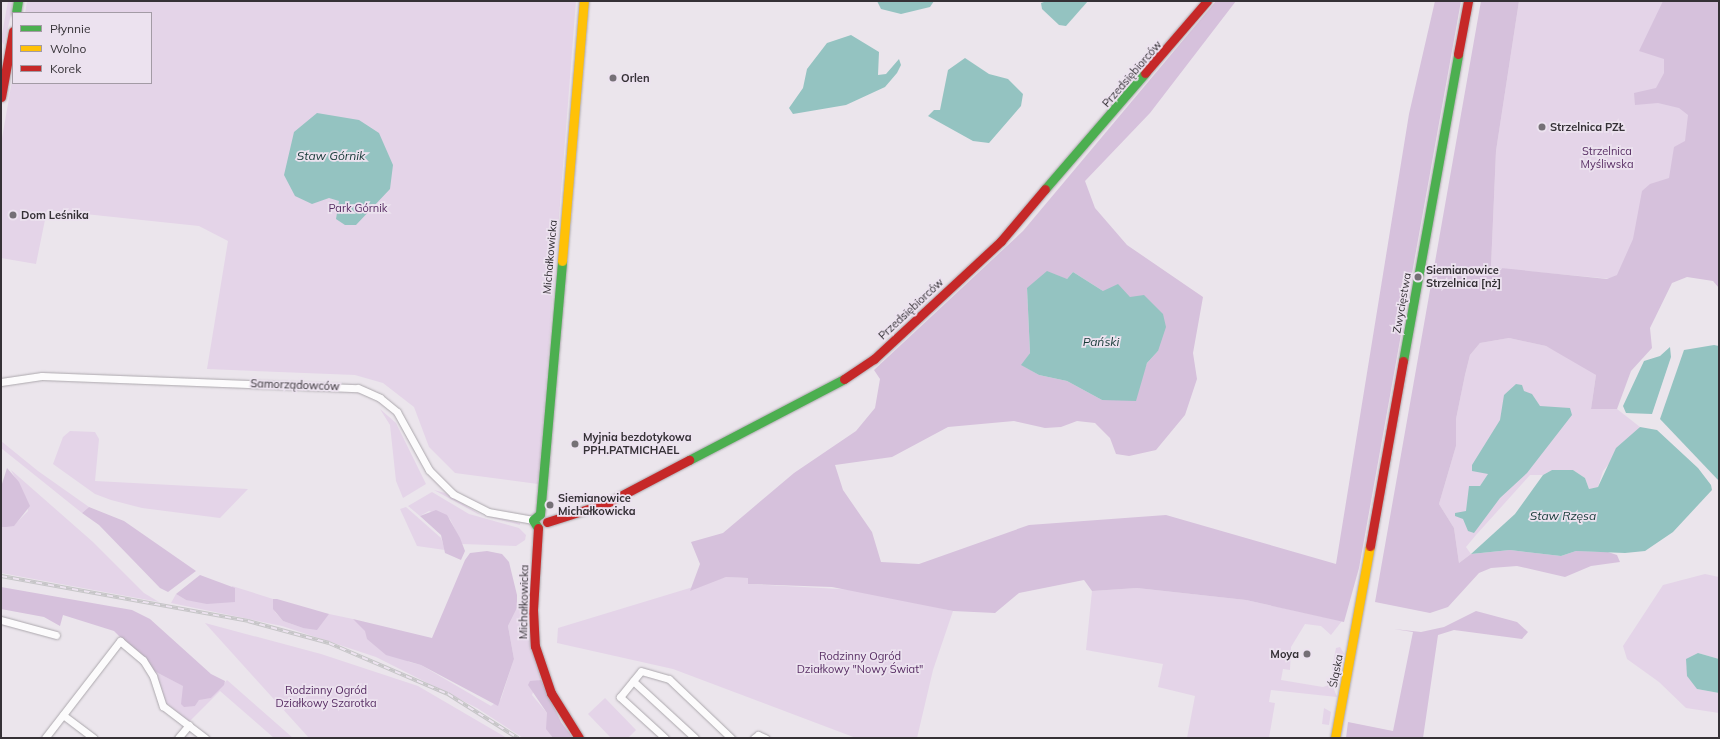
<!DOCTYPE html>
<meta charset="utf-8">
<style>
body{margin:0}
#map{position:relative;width:1720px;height:739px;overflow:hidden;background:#ebe5ec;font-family:Mulish,sans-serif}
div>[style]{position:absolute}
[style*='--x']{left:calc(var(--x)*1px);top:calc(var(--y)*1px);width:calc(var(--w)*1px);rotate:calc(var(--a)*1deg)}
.green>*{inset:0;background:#e4d4e8}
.forest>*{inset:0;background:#d6c1dc}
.water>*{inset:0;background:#94c3c1}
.roads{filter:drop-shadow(0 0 1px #aca8ad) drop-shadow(0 0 1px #aca8ad)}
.street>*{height:7px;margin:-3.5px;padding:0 3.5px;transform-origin:3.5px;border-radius:3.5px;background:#fcfbfc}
.fast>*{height:9px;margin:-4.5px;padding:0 4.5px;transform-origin:4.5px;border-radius:4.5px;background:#4caf50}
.slow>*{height:9px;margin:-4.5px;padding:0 4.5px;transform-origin:4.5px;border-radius:4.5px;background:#ffc107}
.jam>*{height:9px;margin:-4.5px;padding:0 4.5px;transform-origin:4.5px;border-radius:4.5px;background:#c62828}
.rail>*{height:3.5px;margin-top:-1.75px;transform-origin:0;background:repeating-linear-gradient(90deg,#ece2ef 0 6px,#c6c5c7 0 12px);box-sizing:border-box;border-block:1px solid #c6c5c7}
.dots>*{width:11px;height:11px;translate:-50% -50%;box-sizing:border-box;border:2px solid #ece2ef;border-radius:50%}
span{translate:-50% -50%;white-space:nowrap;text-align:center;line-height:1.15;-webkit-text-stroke:3.5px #ece2ef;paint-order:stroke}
.street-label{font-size:11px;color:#353136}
.poi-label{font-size:11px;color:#353136;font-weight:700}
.left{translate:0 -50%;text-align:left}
.right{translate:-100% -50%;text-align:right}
.park-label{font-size:11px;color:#582e64}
.water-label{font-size:12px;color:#153836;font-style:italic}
.frame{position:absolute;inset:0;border:2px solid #353136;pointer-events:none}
.legend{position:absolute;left:12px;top:12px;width:140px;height:72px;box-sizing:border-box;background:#ece2ef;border:1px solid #a39ba5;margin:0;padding:5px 7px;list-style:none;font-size:12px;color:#353136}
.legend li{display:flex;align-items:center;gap:8px;height:20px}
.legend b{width:20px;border:1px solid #a39ba5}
</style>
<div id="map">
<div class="green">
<div style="clip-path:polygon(8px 1px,14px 1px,4px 45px,1px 40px)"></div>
<div style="clip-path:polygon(27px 1px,576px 1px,538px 484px,455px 473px,429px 447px,414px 407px,383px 383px,355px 375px,207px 369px,228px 241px,199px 226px,47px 210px,36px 264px,1px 258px,1px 144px,13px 75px,13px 83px,151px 83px,151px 13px,25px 13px)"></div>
<div style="clip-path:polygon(1519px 1px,1719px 1px,1719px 149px,1646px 282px,1491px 268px,1496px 151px)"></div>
<div style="clip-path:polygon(1509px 338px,1546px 346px,1587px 367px,1596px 375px,1591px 409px,1617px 409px,1640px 427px,1603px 471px,1598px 487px,1589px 489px,1585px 478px,1573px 470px,1552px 470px,1543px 475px,1530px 475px,1476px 535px,1466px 547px,1471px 554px,1459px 563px,1454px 528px,1439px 504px,1456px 446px,1456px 419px,1465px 375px,1470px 355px,1480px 343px)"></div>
<div style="clip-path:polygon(380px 409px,396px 423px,426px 484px,403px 498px,396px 481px,390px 425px)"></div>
<div style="clip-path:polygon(70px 431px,95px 432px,99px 439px,95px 481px,248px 489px,220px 518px,142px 508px,111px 500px,95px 494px,53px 464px,63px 437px)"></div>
<div style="clip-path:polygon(1px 441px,38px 471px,89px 507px,82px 513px,1px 448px)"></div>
<div style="clip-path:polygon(11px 470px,93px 542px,144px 593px,159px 602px,1px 573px,1px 527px,14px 525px,28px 511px,27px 501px)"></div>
<div style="clip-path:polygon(434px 490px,445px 493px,481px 515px,520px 523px,520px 525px,478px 514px)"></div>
<div style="clip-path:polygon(432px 492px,469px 514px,519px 528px,526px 535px,525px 540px,516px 546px,462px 544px,450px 519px,429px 511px,420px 516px,408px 506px)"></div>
<div style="clip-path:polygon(406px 507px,441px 538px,445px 550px,417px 546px,400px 509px)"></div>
<div style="clip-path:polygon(1705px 574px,1719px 577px,1719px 659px,1698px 653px,1697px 689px,1719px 693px,1719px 713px,1686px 708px,1659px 682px,1627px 659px,1623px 646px,1663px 585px)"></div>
<div style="clip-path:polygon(528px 575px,528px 628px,541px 680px,538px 680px,532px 695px,547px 713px,547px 729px,553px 738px,523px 738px,477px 708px,376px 657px,282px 626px,171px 603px,176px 594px,186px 600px,235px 602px,232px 586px,273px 599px,275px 612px,283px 621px,303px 628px,321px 621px,329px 614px,353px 619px,409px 662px,421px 665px,491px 706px,501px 699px,514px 659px,508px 626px,517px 608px,525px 602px)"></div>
<div style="clip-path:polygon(726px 577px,748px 578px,748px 584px,857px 590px,953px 611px,933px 670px,917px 738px,856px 738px,673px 669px,557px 643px,558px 628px)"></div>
<div style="clip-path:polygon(1137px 588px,1246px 600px,1342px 621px,1331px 635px,1321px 626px,1305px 624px,1291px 647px,1290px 670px,1283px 669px,1281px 680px,1323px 687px,1332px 684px,1337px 697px,1271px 690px,1269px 702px,1275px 703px,1269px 738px,1187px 738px,1195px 696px,1158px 687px,1163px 664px,1086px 650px,1092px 591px)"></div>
<div style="clip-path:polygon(205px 623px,321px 654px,418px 686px,507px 738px,309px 738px)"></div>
<div style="clip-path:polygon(1340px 647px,1345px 655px,1342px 671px,1337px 674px,1332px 669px,1336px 648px)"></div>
<div style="clip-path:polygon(154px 671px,184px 686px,195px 706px,199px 699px,211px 698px,227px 680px,293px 738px,274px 738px,220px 691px,188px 723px,166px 703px)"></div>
<div style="clip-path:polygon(605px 698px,636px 730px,628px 738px,611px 738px,588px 714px)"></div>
<div style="clip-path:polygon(1324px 708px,1331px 712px,1329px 725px,1322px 724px)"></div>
</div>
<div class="forest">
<div style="clip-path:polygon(evenodd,1216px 1px,1236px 1px,1150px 113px,1085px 181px,1095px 208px,1127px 245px,1203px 297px,1193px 353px,1197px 379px,1185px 415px,1156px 450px,1129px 456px,1116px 454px,1110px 438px,1095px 423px,1077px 421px,1061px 427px,1045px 428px,1014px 421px,948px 427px,892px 457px,835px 465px,843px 490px,872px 532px,881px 562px,919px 564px,1029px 525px,1166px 515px,1336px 564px,1409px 114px,1435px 1px,1461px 1px,1359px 568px,1344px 622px,1246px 600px,1137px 588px,1092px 591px,1084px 580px,1019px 593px,995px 613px,953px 611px,832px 587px,748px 584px,748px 578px,726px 577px,690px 591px,700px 564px,691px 542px,723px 533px,794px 473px,856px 431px,875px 408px,880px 379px,874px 370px,1023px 231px,1216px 1px,1073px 272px,1103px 291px,1130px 297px,1158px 351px,1147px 363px,1138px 387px,1102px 400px,1067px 381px,1039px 375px,1022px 365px,1030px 353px,1027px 288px,1067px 279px,1073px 272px)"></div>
<div style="clip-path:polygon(1481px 1px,1519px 1px,1496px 151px,1491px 267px,1607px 279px,1617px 275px,1633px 239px,1642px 191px,1650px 184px,1669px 178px,1674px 147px,1685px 141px,1688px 115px,1679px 108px,1658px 103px,1635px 105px,1634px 93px,1656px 88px,1664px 73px,1664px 59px,1639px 51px,1663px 1px,1719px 1px,1719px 288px,1713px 281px,1687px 277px,1672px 283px,1650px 328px,1652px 348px,1631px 371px,1617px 409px,1591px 409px,1596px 375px,1546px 346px,1509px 338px,1480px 343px,1470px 355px,1465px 375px,1456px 419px,1456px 446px,1439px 504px,1454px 528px,1459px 563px,1471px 554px,1510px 550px,1561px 556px,1576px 551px,1608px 552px,1617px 555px,1620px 562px,1591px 566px,1565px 577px,1517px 566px,1491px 568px,1479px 573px,1448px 607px,1430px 613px,1375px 602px)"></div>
<div style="clip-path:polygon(7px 468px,19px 482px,30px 506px,14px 526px,6px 527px,1px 527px,1px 487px)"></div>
<div style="clip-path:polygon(89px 507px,124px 521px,196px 571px,168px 592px,160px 588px,99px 525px,82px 513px)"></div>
<div style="clip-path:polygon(436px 510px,447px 515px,460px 538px,465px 551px,461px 560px,445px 553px,441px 535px,420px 516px)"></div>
<div style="clip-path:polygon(487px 551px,502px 554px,509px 562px,517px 595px,517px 608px,508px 626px,514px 659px,498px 706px,421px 665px,386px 655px,367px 639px,365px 631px,353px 619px,432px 638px,465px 560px,470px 553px)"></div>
<div style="clip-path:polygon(200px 575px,235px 588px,235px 602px,207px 604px,186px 600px,176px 594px)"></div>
<div style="clip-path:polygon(1px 587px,132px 610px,150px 619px,211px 674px,225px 681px,224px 685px,211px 698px,199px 700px,195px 706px,184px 707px,181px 704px,183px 686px,154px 671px,114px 631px,63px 615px,60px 626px,44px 617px,1px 609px)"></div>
<div style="clip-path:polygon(273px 599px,277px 599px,329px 614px,317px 630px,303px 628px,283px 621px,273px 609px)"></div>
<div style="clip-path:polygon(1476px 611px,1517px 622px,1528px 632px,1522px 639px,1454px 630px,1438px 635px,1423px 738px,1346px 738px,1348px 722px,1393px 731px,1413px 632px,1394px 629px,1421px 632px,1444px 627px)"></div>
<div style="clip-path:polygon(541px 680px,561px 722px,573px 738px,553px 738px,546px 729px,547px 713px,528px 685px,530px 681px)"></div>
</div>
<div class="water">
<div style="clip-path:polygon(877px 1px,934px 1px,930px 7px,901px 14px,881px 9px)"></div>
<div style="clip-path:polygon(1047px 1px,1088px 1px,1066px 26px,1059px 25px,1042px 9px,1041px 3px)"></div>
<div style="clip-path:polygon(851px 35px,879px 52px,878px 75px,886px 74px,899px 59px,901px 65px,897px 73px,885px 87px,846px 105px,793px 114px,789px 108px,803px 88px,807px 69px,827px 43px)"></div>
<div style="clip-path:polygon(965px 58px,989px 74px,1008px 79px,1023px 94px,1021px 106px,989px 143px,973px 141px,928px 116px,934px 110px,940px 110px,948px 70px)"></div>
<div style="clip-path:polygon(317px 113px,359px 120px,379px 133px,393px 165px,390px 189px,356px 225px,345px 225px,336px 219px,339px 201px,329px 198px,312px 204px,295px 196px,284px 175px,294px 132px)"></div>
<div style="clip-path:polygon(1047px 271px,1067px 279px,1073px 272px,1103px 291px,1118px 284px,1130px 297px,1144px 295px,1163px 314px,1166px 327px,1158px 351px,1147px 363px,1136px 401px,1102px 400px,1067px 381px,1039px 375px,1021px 365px,1030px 353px,1027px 288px)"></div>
<div style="clip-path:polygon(1714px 345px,1719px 346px,1719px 481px,1660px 419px,1684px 350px)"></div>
<div style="clip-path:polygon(1670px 347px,1671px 357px,1652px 414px,1626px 413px,1623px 406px,1644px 361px,1660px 356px)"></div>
<div style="clip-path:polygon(1516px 384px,1522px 385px,1524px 391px,1532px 394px,1540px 406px,1570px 408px,1572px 415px,1527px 473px,1500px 498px,1474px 533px,1468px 531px,1463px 519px,1455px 516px,1455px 513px,1466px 511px,1469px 486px,1480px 486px,1488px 474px,1472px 471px,1472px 465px,1500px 420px,1504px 395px)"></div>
<div style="clip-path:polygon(1640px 427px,1657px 430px,1698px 468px,1711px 485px,1712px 490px,1673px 532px,1645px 551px,1625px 553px,1576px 551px,1561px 556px,1510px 550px,1471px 554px,1515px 514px,1543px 475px,1552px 470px,1573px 470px,1585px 478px,1589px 489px,1598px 487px,1616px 448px)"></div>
<div style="clip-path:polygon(1698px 653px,1719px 659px,1719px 693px,1697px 689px,1687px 676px,1686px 659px)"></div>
</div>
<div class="roads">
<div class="street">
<div style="--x:1;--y:382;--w:41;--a:-8.3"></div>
<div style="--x:42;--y:376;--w:316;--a:2.2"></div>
<div style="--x:358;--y:388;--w:24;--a:24"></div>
<div style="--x:380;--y:398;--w:22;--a:39"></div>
<div style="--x:397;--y:412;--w:66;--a:61.1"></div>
<div style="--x:429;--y:470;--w:34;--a:45"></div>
<div style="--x:453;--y:494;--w:39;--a:27"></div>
<div style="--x:488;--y:512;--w:46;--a:10.1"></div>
<div style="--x:1;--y:620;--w:57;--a:15.3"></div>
<div style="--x:633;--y:681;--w:84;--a:42.6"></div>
<div style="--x:63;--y:715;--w:38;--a:37"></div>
<div style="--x:45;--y:738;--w:123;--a:-52.3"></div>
<div style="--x:120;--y:641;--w:30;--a:40"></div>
<div style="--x:143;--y:660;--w:19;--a:58"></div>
<div style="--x:153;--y:676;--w:32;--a:72"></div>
<div style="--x:163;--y:706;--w:53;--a:37.3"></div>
<div style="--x:178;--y:738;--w:17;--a:-50"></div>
<div style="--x:665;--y:738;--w:61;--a:-137.7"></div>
<div style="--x:620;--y:697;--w:33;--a:-51"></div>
<div style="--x:641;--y:671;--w:29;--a:16"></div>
<div style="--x:669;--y:679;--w:86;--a:43.6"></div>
<div style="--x:754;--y:738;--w:5;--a:-37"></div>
<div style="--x:758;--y:735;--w:8;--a:23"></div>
</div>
<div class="fast">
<div style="--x:16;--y:13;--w:12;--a:-81"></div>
<div style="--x:1045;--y:189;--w:153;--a:-49.2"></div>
<div style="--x:1403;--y:361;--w:312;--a:-79.8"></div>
<div style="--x:689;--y:460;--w:175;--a:-27.6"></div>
<div style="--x:540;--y:514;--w:254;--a:-85"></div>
<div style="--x:538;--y:528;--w:9;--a:-122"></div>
<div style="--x:533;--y:520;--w:9;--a:-41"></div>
</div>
<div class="slow">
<div style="--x:562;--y:261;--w:261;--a:-85.2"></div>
<div style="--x:1335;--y:738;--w:195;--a:-79.7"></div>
</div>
<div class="jam">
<div style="--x:1458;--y:54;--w:54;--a:-79.3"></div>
<div style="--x:1145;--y:73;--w:95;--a:-49.3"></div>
<div style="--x:1;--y:97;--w:67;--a:-79.7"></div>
<div style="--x:844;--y:379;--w:36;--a:-34"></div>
<div style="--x:874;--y:359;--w:173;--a:-42.9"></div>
<div style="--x:1001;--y:241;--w:68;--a:-49.8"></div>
<div style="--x:547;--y:522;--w:63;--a:-17.6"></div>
<div style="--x:607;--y:503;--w:93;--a:-27.7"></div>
<div style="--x:538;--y:528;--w:82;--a:93.5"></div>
<div style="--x:533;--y:610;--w:36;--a:87"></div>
<div style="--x:535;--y:646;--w:50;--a:71.2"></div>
<div style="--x:551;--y:693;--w:53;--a:58.1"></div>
<div style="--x:1370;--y:546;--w:188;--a:-79.9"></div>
</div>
</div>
<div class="rail">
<div style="--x:1;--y:576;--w:251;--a:10.3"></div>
<div style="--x:248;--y:621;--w:84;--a:15.2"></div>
<div style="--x:329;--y:643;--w:129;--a:23.2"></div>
<div style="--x:448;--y:694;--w:83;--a:32.2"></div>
</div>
<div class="dots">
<div style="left:613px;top:78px;background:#757076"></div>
<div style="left:1542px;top:127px;background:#757076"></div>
<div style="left:13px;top:215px;background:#757076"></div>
<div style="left:1418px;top:277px;background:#757076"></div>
<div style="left:575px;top:444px;background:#757076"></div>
<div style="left:550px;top:505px;background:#757076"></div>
<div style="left:1307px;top:654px;background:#757076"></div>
</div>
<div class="street-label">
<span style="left:1132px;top:74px;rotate:-49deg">Przedsiębiorców</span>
<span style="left:550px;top:257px;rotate:-85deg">Michałkowicka</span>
<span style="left:1402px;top:303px;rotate:-80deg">Zwycięstwa</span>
<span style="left:911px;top:309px;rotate:-43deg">Przedsiębiorców</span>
<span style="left:295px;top:385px;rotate:2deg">Samorządowców</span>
<span style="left:524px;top:602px;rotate:-89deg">Michałkowicka</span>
<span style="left:1336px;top:671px;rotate:-79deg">Śląska</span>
</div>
<div class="poi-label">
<span class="left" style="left:621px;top:78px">Orlen</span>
<span class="left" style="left:1550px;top:127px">Strzelnica PZŁ</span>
<span class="left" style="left:21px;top:215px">Dom Leśnika</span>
<span class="left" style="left:1426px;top:277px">Siemianowice<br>Strzelnica [nż]</span>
<span class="left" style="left:583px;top:444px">Myjnia bezdotykowa<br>PPH.PATMICHAEL</span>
<span class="left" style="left:558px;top:505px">Siemianowice<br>Michałkowicka</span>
<span class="right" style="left:1299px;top:654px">Moya</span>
</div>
<div class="park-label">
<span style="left:1607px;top:158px">Strzelnica<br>Myśliwska</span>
<span style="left:358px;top:208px">Park Górnik</span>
<span style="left:860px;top:663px">Rodzinny Ogród<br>Działkowy "Nowy Świat"</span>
<span style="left:326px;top:697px">Rodzinny Ogród<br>Działkowy Szarotka</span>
</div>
<div class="water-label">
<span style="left:331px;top:156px">Staw Górnik</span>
<span style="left:1101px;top:342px">Pański</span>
<span style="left:1563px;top:516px">Staw Rzęsa</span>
</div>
<div class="frame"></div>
<ul class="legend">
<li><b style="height:5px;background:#4caf50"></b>Płynnie</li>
<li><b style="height:5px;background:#ffc107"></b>Wolno</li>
<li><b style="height:5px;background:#c62828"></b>Korek</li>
</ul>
</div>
